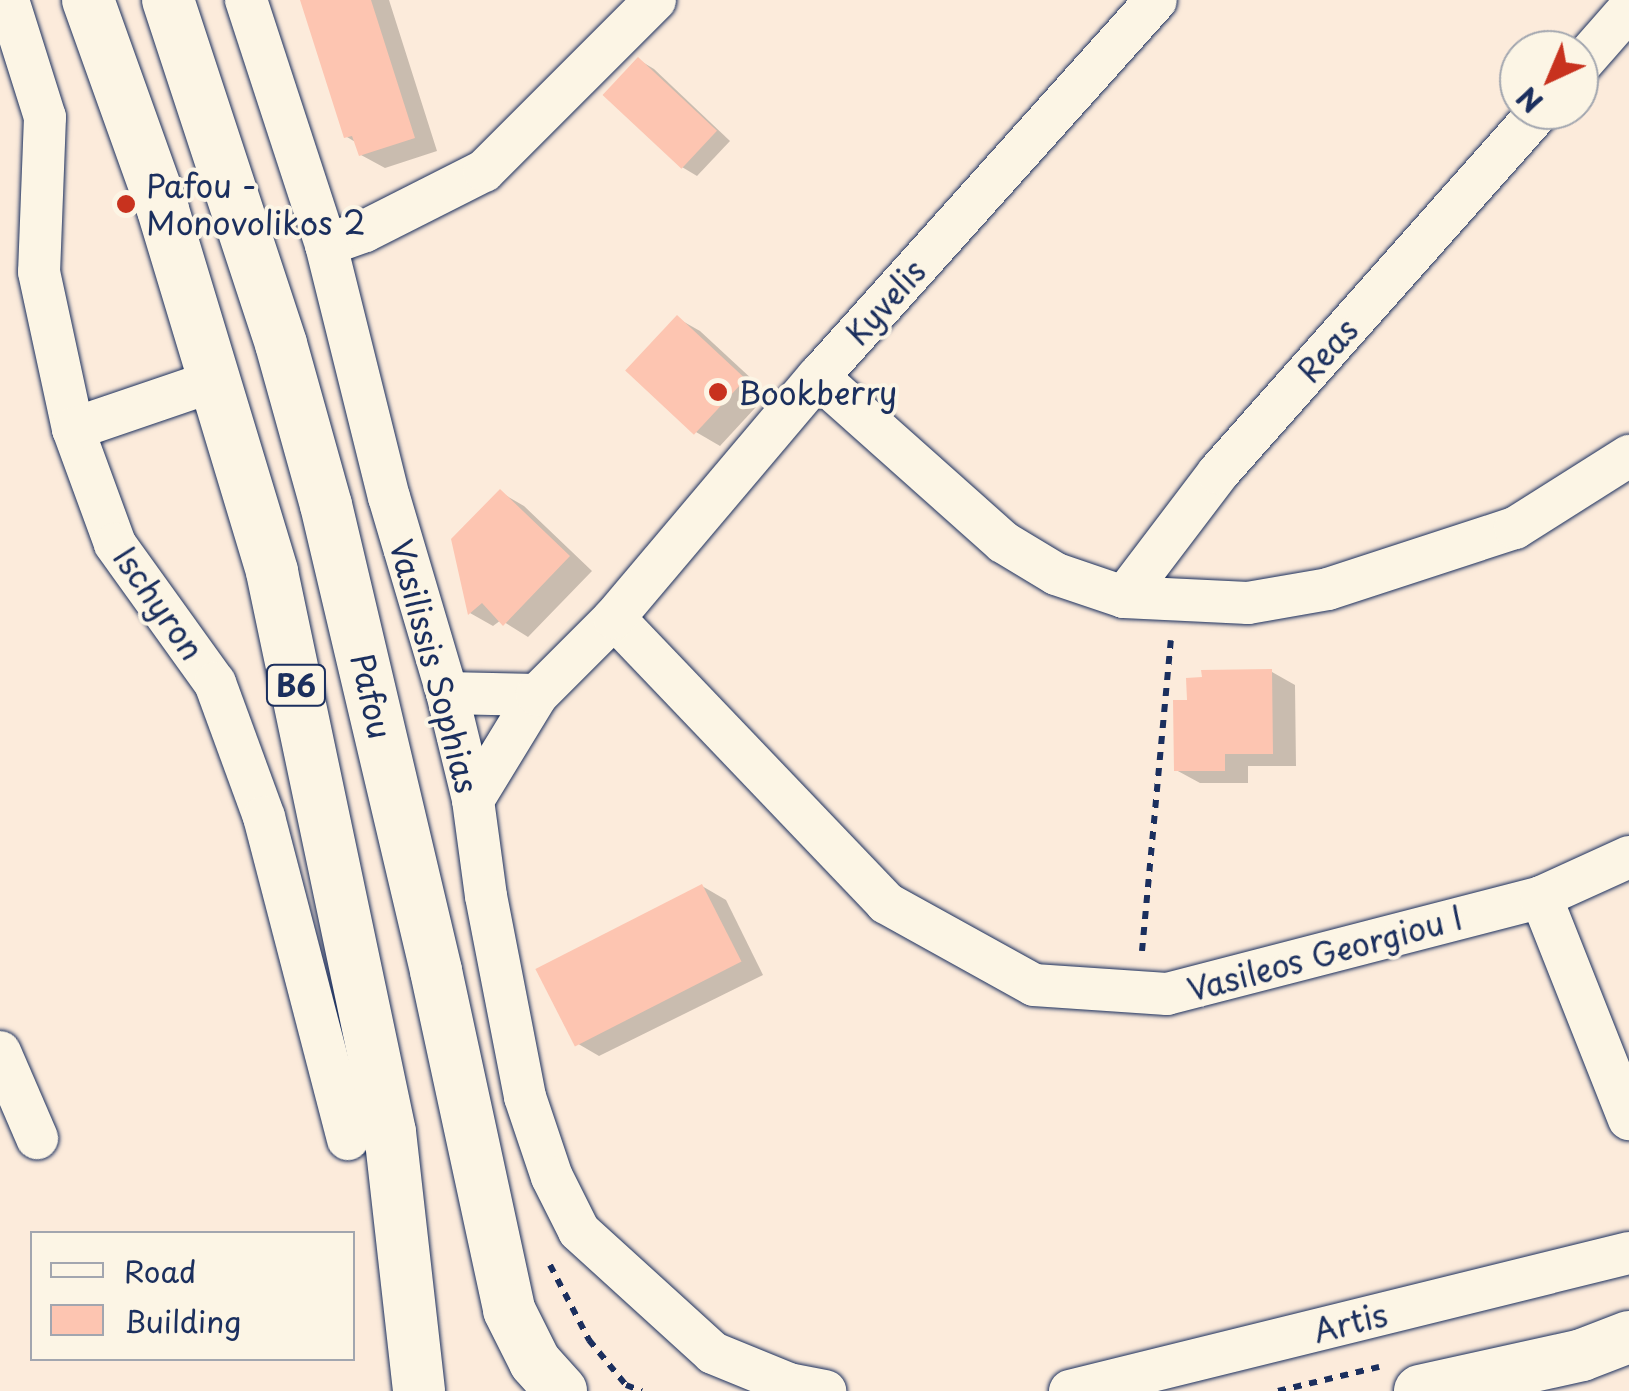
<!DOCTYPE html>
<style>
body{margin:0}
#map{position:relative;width:1629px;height:1391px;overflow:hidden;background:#fcebdb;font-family:"Playpen Sans",sans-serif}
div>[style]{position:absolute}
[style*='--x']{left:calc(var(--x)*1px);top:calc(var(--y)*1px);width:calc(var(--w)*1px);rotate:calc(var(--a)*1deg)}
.shadow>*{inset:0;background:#0003}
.building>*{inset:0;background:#fdc5b1;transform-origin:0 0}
.path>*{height:6px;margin-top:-3px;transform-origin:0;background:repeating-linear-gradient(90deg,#1b2f5e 0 8px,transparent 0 16px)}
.roads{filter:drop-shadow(0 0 2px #1b2f5e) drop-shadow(0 0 2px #1b2f5e)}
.minor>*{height:42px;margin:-21px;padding:0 21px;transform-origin:21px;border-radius:21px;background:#fcf5e5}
.major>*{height:52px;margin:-26px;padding:0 26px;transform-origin:26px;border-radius:26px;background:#fcf5e5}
.dots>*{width:28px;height:28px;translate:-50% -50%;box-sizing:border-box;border:5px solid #fcf5e5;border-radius:50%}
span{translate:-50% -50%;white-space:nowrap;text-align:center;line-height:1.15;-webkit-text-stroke:8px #fcf5e5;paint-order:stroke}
.shield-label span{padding:2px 8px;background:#fcf5e5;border:2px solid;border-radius:8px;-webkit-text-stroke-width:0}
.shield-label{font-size:30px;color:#1b2f5e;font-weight:700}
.poi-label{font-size:32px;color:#1b2f5e}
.left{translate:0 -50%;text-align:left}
.street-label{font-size:32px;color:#1b2f5e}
.legend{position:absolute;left:30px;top:1231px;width:325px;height:130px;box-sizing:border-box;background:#fcf5e5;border:2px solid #a2a6af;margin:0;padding:12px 18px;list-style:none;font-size:30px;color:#1b2f5e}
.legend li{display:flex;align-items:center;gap:20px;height:50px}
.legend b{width:50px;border:2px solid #a2a6af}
.north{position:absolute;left:1499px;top:30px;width:100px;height:100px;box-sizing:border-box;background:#fcf5e5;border:2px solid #a2a6af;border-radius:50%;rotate:224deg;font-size:28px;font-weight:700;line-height:40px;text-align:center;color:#1b2f5e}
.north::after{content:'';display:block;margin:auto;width:35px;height:45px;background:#c8321e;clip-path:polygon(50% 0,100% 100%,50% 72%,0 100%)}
</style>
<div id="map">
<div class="shadow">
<div style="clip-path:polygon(303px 0,389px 0,437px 151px,385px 168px,361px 155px,357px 143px,347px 137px)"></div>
<div style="clip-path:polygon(639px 60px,654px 69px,730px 141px,697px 176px,682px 167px)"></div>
<div style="clip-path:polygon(677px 318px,700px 331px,768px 394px,720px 446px,696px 432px)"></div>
<div style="clip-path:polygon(500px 492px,524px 506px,592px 571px,528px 637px,501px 620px,493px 626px,470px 613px)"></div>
<div style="clip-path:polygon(1272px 672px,1295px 685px,1296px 766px,1248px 766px,1248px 783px,1200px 783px,1176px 770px,1190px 702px)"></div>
<div style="clip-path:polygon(702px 886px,726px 900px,763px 975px,599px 1056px,575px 1042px)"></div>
</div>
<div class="building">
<div style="clip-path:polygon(300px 0,371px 0,415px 138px,359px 156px,352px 136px,344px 138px)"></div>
<div style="left:638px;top:57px;width:108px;height:52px;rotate:43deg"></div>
<div style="left:677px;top:315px;width:94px;height:76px;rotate:43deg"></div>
<div style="clip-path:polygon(500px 489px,570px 556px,503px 626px,482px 603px,468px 615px,451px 539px)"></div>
<div style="clip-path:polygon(1272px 669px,1273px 754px,1225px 754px,1225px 771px,1174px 771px,1173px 700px,1187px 700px,1186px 678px,1202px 677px,1201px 670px)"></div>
<div style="left:702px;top:884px;width:87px;height:187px;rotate:63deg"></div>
</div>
<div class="path">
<div style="--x:1142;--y:951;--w:312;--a:-84.7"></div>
<div style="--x:550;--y:1265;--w:85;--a:62.5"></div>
<div style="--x:589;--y:1340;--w:58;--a:50.6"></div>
<div style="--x:626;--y:1385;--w:17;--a:21"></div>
<div style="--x:1278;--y:1391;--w:104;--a:-13.4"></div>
</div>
<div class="roads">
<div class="minor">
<div style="--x:8;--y:0;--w:123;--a:72.5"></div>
<div style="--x:45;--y:117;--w:155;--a:92.2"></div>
<div style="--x:39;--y:272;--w:161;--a:77.8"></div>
<div style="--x:73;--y:429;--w:122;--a:69.9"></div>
<div style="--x:115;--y:544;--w:171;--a:54.3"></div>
<div style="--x:215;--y:683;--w:143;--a:69.9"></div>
<div style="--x:264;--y:817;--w:333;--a:75.4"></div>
<div style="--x:246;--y:0;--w:258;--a:71.9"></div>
<div style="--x:326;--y:245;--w:260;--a:76"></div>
<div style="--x:389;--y:497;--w:204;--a:73.5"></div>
<div style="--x:447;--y:693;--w:110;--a:76.3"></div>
<div style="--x:473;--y:800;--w:97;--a:82.3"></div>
<div style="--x:486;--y:896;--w:205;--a:79"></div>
<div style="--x:525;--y:1097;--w:84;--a:71.4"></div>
<div style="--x:552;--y:1177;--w:60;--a:63.4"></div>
<div style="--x:579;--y:1231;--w:181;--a:42.3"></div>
<div style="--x:713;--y:1353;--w:82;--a:22.2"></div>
<div style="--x:789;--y:1384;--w:37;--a:11"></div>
<div style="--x:1579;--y:66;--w:76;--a:-48.7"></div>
<div style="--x:326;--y:245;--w:41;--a:-19.7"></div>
<div style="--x:365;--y:231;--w:133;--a:-26.8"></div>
<div style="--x:484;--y:171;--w:242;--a:-45"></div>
<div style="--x:818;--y:377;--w:248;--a:41.7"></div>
<div style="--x:1003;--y:542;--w:62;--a:31.1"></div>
<div style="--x:1056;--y:574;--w:72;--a:18.7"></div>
<div style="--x:1124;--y:597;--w:124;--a:2.8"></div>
<div style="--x:1248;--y:603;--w:81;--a:-9.9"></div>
<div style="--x:1328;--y:589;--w:197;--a:-18.1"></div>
<div style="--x:1515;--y:528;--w:135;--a:-32.3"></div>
<div style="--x:73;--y:429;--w:149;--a:-18.8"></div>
<div style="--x:1124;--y:597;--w:156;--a:-52.8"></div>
<div style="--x:1218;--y:473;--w:485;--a:-48.4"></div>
<div style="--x:614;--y:618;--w:394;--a:46.3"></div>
<div style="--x:886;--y:903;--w:169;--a:29"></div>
<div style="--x:1034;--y:985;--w:133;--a:3.9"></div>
<div style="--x:1167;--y:994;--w:386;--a:-14.5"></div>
<div style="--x:1541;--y:897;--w:97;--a:-24.4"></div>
<div style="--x:447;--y:693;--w:90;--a:1.3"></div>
<div style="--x:473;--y:800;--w:123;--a:-58.6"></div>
<div style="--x:537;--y:695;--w:109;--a:-45"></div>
<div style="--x:614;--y:618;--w:316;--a:-49.8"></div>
<div style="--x:818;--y:377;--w:506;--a:-48.12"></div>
<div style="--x:1541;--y:897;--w:239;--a:68.4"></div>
<div style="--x:0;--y:1052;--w:94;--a:66.7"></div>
<div style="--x:1070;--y:1391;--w:576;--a:-13.87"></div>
</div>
<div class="major">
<div style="--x:88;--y:0;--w:223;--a:70.3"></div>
<div style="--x:163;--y:210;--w:378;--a:73.2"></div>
<div style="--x:272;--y:572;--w:572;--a:78.1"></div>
<div style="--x:390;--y:1132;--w:261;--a:83.6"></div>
<div style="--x:168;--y:0;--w:362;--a:71.8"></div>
<div style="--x:281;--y:344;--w:167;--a:74.4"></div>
<div style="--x:326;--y:505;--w:479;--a:76.7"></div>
<div style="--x:436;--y:971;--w:347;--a:77.8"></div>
<div style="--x:509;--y:1310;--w:58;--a:63.4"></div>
<div style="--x:535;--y:1362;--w:39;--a:48"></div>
<div style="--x:1420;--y:1391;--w:166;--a:-12.5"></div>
<div style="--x:1582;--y:1355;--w:50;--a:-21"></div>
</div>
</div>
<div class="dots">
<div style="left:126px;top:204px;background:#c8321e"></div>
<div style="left:718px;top:392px;background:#c8321e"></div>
</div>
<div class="shield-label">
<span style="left:296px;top:685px">B6</span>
</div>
<div class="poi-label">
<span class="left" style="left:146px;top:204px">Pafou -<br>Monovolikos 2</span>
<span class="left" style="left:738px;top:392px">Bookberry</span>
</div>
<div class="street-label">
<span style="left:885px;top:302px;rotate:-48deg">Kyvelis</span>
<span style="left:1327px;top:350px;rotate:-48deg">Reas</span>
<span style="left:159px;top:603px;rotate:55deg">Ischyron</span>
<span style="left:435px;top:666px;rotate:75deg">Vasilissis Sophias</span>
<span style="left:372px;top:696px;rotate:77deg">Pafou</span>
<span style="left:1325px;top:953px;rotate:-15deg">Vasileos Georgiou I</span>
<span style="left:1350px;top:1322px;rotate:-14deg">Artis</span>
</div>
<ul class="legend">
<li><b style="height:12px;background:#fcf5e5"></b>Road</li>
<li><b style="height:28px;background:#fdc5b1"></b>Building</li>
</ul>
<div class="north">N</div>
</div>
